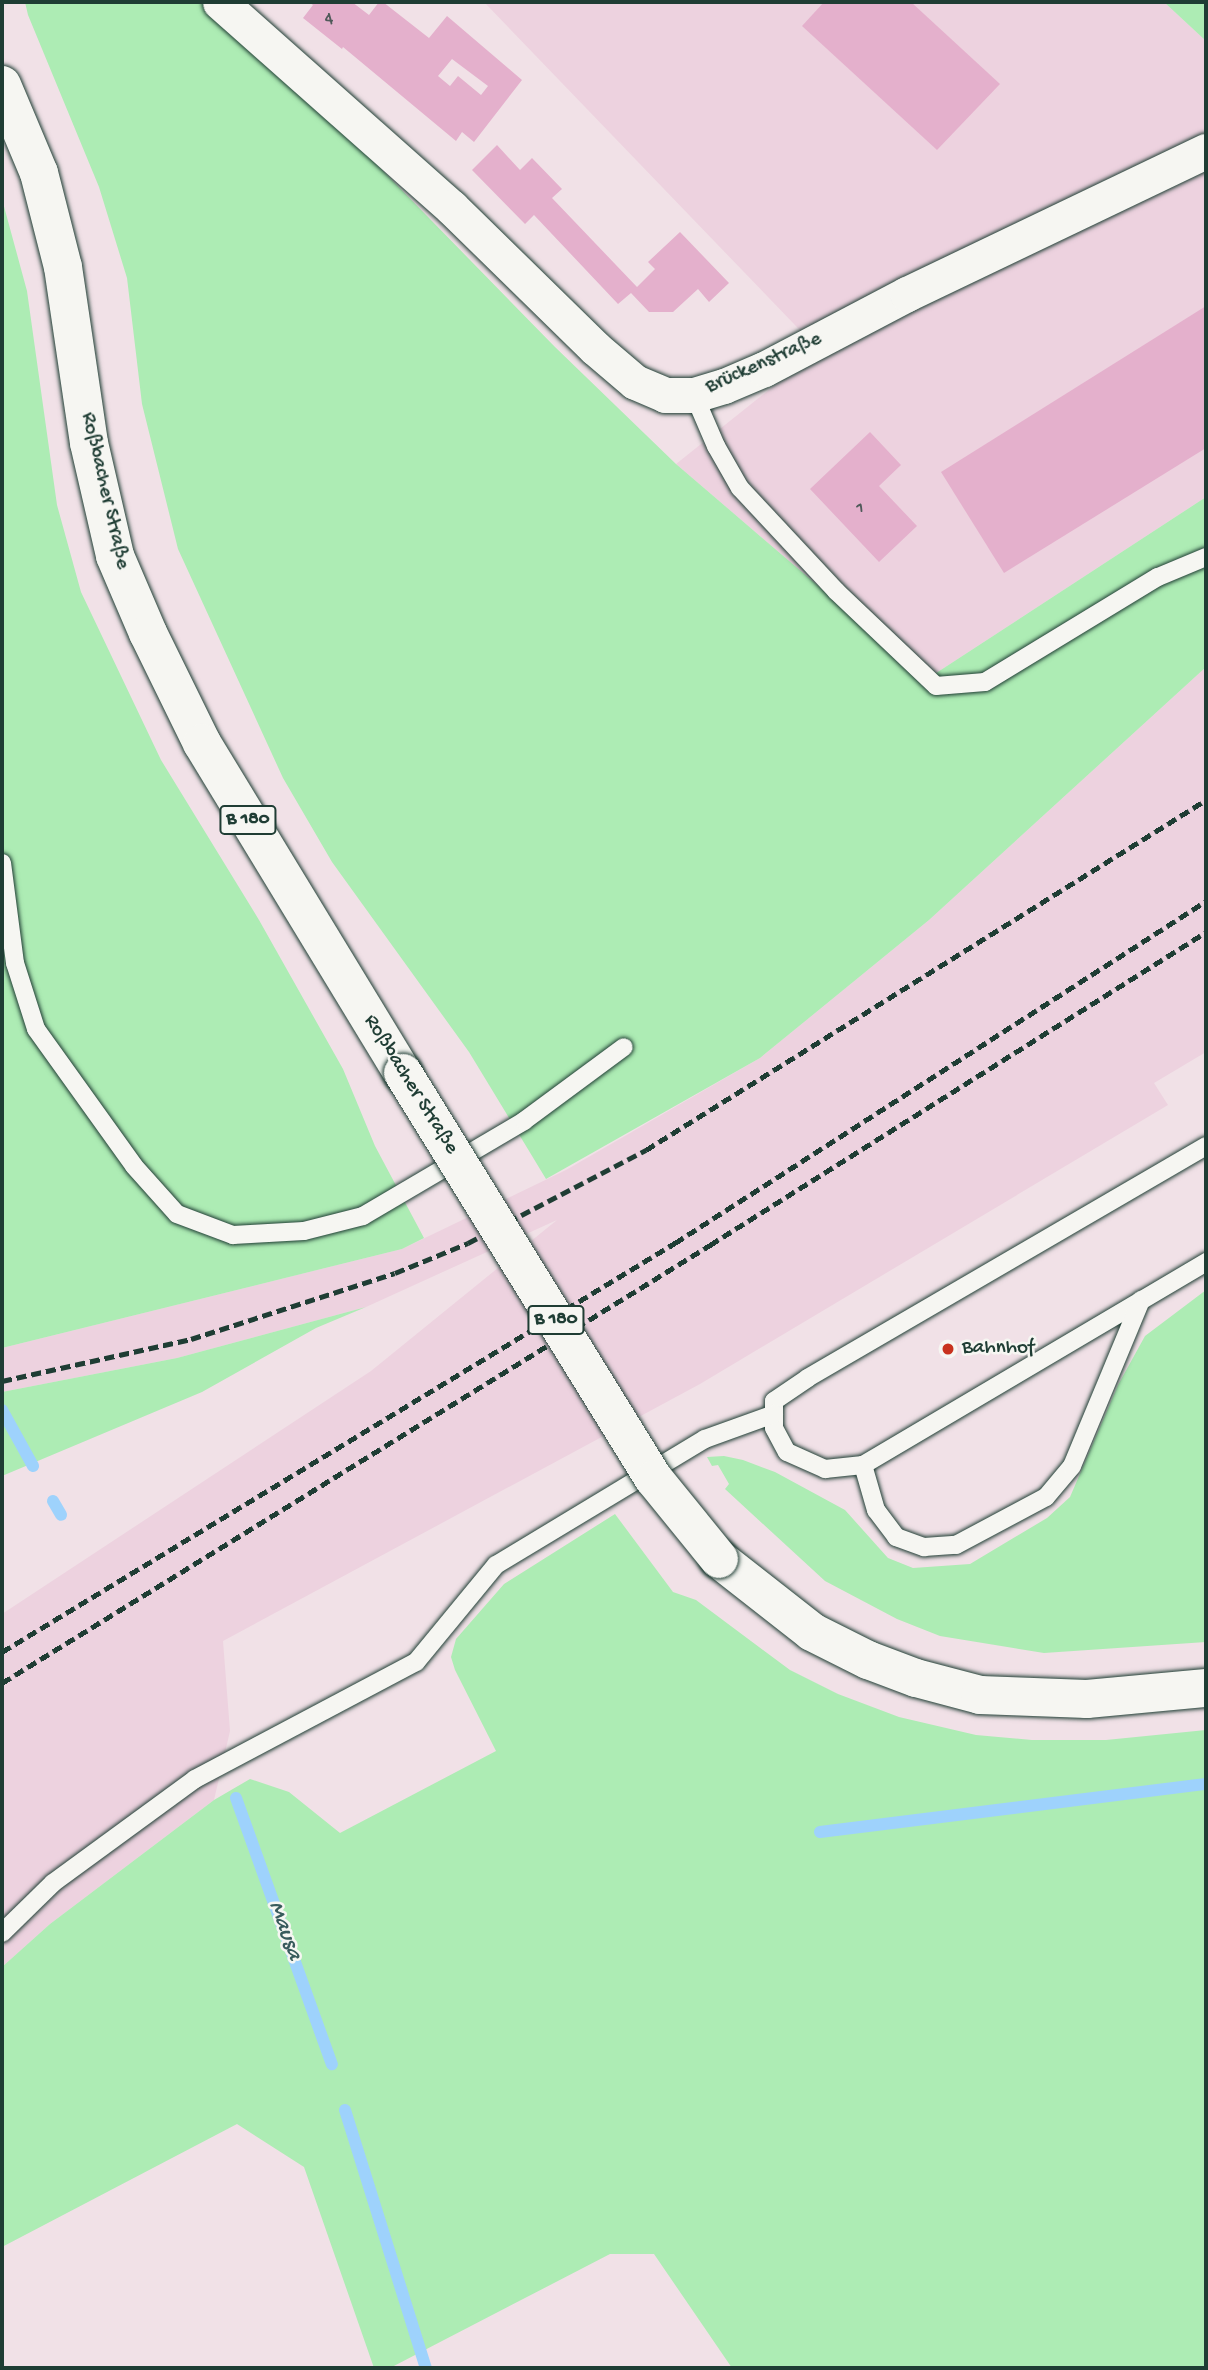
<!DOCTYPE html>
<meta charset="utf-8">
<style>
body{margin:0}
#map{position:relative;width:1208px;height:2370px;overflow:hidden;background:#f1e1e7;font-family:"Gochi Hand",sans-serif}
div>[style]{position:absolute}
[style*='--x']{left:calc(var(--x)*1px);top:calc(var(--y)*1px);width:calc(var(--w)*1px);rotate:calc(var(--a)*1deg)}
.built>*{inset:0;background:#edd2df}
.green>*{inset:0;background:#adecb4}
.stream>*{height:12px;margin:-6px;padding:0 6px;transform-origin:6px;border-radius:6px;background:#9ed2fc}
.building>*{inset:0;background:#e4b0cc}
.roads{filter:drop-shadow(0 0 2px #1f3d34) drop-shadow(0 0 2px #1f3d34)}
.service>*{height:18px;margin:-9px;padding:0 9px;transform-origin:9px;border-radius:9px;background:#f6f6f2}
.minor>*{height:35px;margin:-17.5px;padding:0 17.5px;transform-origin:17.5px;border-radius:17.5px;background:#f6f6f2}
.primary>*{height:38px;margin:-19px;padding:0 19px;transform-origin:19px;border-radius:19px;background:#f6f6f2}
.rail>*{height:5px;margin-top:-2.5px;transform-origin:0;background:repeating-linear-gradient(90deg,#1f3d34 0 10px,transparent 0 15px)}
.bridges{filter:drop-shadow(0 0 2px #1f3d34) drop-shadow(0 0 2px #1f3d34)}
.primary-bridge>*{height:38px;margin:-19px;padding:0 19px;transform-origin:19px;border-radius:19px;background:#f6f6f2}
.dots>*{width:19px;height:19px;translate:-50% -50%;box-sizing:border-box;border:4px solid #f6f6f2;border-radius:50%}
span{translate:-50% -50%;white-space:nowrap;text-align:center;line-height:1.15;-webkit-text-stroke:5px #f6f6f2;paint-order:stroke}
.number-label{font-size:18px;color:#505a5a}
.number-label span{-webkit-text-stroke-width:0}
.shield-label span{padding:2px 5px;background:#f6f6f2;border:2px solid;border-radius:5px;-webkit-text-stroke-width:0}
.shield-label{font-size:19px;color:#1f3d34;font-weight:700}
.street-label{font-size:21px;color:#1f3d34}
.poi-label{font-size:21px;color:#1f3d34}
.left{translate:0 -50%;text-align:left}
.water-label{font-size:23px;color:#385b5c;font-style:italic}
.frame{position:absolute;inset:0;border:4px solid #1f3d34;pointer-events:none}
</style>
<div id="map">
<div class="built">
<div style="clip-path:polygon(484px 2px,1164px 2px,1206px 41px,1206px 497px,927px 679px,676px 464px,819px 350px)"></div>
<div style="clip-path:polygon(1206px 667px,1206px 1052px,1154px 1083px,1168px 1105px,700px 1384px,223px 1641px,230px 1731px,214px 1800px,50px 1924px,2px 1967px,2px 1614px,371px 1371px,557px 1220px,366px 1307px,177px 1358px,2px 1392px,2px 1348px,402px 1249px,566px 1170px,760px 1058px,929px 920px)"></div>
</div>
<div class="green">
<div style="clip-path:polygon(25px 2px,218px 2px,555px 347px,676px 464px,927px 679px,1206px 497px,1206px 667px,929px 920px,760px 1058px,546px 1179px,469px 1052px,332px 862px,283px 778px,178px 549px,142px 404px,127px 278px,99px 187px,28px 15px)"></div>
<div style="clip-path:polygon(1164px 2px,1206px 2px,1206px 41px)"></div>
<div style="clip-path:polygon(2px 199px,27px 291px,57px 505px,81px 592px,161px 760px,259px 920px,343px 1069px,375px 1146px,424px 1238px,402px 1249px,2px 1348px)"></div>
<div style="clip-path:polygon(1206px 1290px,1206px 1642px,1044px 1653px,940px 1636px,897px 1619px,825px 1581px,725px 1489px,729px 1484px,718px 1465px,712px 1466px,707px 1457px,724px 1456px,743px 1460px,775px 1472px,845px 1510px,888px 1558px,913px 1568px,970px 1564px,1047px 1518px,1070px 1497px,1118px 1385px,1145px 1336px)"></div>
<div style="clip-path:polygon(366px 1307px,316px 1328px,202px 1392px,2px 1476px,2px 1392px,177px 1358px)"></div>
<div style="clip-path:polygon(615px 1514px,673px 1592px,696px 1600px,790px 1670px,838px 1694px,899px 1717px,976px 1735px,1032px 1740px,1106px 1740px,1206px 1730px,1206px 2368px,732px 2368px,654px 2254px,610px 2254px,390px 2368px,374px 2368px,304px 2167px,237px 2124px,2px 2247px,2px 1967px,50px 1924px,214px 1800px,250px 1779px,289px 1792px,340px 1833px,496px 1751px,455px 1670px,451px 1657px,456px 1639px,504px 1584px)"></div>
</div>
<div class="stream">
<div style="--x:2;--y:1410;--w:64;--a:61"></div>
<div style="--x:53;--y:1501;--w:16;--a:60"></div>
<div style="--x:236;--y:1798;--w:283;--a:70.2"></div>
<div style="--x:820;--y:1832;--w:389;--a:-7.1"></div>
<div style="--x:345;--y:2110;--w:270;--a:72.6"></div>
</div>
<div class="building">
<div style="clip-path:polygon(evenodd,309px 2px,352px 2px,369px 15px,379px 2px,383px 2px,429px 38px,447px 16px,522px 80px,474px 142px,462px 132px,456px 141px,343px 47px,342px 49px,303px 18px,313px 5px,309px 2px,452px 59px,488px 86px,481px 95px,458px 76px,450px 86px,438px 76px,452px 59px)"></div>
<div style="clip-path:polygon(824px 2px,911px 2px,1000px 84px,937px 150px,802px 26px)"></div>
<div style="clip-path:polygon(497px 145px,520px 170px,532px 158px,562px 189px,552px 198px,637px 287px,655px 269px,648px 262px,680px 232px,729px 283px,709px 302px,698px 289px,673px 312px,649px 312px,631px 293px,618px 304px,534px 215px,525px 224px,472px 170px)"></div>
<div style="clip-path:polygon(1206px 306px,1206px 448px,1004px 573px,941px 472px)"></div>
<div style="clip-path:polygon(870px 432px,901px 465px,879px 486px,917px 526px,879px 562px,810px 489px)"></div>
</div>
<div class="roads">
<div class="service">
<div style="--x:694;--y:395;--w:56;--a:66.7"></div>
<div style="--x:716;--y:446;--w:48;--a:60.3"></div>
<div style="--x:740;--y:488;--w:141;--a:47"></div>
<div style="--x:836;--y:591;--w:138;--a:43.5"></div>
<div style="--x:936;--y:686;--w:49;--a:-4.7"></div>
<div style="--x:985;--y:682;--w:202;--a:-31.3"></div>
<div style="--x:1158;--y:577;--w:52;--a:-22.6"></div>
<div style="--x:2;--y:863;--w:101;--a:82.6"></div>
<div style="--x:15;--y:963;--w:69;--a:72.3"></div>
<div style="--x:36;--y:1029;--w:168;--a:54.4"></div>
<div style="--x:134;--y:1166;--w:64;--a:48.1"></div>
<div style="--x:177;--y:1214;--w:60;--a:20.6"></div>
<div style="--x:233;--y:1235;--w:71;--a:-3.2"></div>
<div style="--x:304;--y:1231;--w:61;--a:-14.3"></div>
<div style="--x:363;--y:1216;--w:187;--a:-30.5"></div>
<div style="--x:524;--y:1121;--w:124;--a:-36.5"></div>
<div style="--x:1206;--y:1146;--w:461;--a:149.8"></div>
<div style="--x:808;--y:1378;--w:41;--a:145.9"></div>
<div style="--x:774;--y:1401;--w:27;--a:90"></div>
<div style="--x:774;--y:1428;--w:27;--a:62"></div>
<div style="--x:787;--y:1452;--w:42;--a:24.1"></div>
<div style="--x:825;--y:1469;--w:38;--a:-6"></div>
<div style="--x:863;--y:1465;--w:399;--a:-30.6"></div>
<div style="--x:863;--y:1465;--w:47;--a:73.9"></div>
<div style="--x:876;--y:1510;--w:34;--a:53"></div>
<div style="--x:896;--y:1537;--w:30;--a:20"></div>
<div style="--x:924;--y:1547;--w:32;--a:-4"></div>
<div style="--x:956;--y:1545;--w:102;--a:-28.1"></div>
<div style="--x:1046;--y:1497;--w:40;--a:-50"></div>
<div style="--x:1072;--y:1466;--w:180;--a:-67.4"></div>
<div style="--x:2;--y:1933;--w:71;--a:-44.4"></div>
<div style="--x:53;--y:1883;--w:176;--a:-36.2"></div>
<div style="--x:195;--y:1779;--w:250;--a:-27.9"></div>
<div style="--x:416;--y:1662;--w:126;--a:-50.5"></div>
<div style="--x:496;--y:1565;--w:244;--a:-31.1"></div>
<div style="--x:705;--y:1439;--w:73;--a:-19.9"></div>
</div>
<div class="minor">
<div style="--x:220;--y:2;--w:309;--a:41.6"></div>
<div style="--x:451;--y:207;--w:202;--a:44.4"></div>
<div style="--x:595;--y:348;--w:52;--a:40.4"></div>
<div style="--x:635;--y:382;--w:33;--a:23"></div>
<div style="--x:665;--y:395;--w:29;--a:0"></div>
<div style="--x:694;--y:395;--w:31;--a:-17"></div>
<div style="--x:724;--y:386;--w:43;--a:-23"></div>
<div style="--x:764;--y:369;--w:161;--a:-27.7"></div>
<div style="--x:907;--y:294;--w:331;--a:-25.6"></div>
</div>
<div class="primary">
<div style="--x:2;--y:85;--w:95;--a:67.2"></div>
<div style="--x:39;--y:173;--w:97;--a:75.7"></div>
<div style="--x:63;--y:267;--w:178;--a:81.6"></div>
<div style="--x:89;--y:443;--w:116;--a:77"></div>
<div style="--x:115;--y:556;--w:84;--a:66.8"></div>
<div style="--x:148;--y:633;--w:123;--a:63.9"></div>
<div style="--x:202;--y:743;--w:386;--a:58.7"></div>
<div style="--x:719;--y:1559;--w:118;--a:38.1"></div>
<div style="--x:812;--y:1632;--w:63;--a:26.6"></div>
<div style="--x:868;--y:1660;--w:51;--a:20.6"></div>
<div style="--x:916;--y:1678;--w:66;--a:14.9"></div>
<div style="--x:980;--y:1695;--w:107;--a:2.1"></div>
<div style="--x:1087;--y:1699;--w:120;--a:-5.3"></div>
</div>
</div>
<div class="rail">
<div style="--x:2;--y:1381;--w:194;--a:-12.5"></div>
<div style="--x:191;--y:1339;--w:214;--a:-17.9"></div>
<div style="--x:395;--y:1273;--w:79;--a:-22.3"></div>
<div style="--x:468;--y:1243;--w:201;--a:-27.6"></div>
<div style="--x:646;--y:1150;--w:660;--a:-32.01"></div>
<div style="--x:2;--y:1652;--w:788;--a:-31.29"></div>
<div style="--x:675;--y:1243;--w:632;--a:-32.78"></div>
<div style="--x:2;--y:1683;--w:833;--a:-31.74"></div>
<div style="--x:710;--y:1245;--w:587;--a:-32.25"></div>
</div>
<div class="bridges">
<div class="primary-bridge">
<div style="--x:403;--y:1073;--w:477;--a:58.3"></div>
<div style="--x:654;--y:1479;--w:103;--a:50.9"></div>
</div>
</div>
<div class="dots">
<div style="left:948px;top:1349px;background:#c8321e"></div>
</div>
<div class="number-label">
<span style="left:329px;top:20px">4</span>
<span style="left:860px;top:509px">1</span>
</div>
<div class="shield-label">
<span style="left:248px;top:820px">B 180</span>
<span style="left:556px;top:1320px">B 180</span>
</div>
<div class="street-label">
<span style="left:764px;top:364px;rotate:-24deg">Brückenstraße</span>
<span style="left:104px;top:491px;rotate:77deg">Roßbacher Straße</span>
<span style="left:410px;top:1085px;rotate:58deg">Roßbacher Straße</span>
</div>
<div class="poi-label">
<span class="left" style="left:962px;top:1349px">Bahnhof</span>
</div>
<div class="water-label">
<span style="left:284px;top:1931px;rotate:70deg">Mausa</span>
</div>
<div class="frame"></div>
</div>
